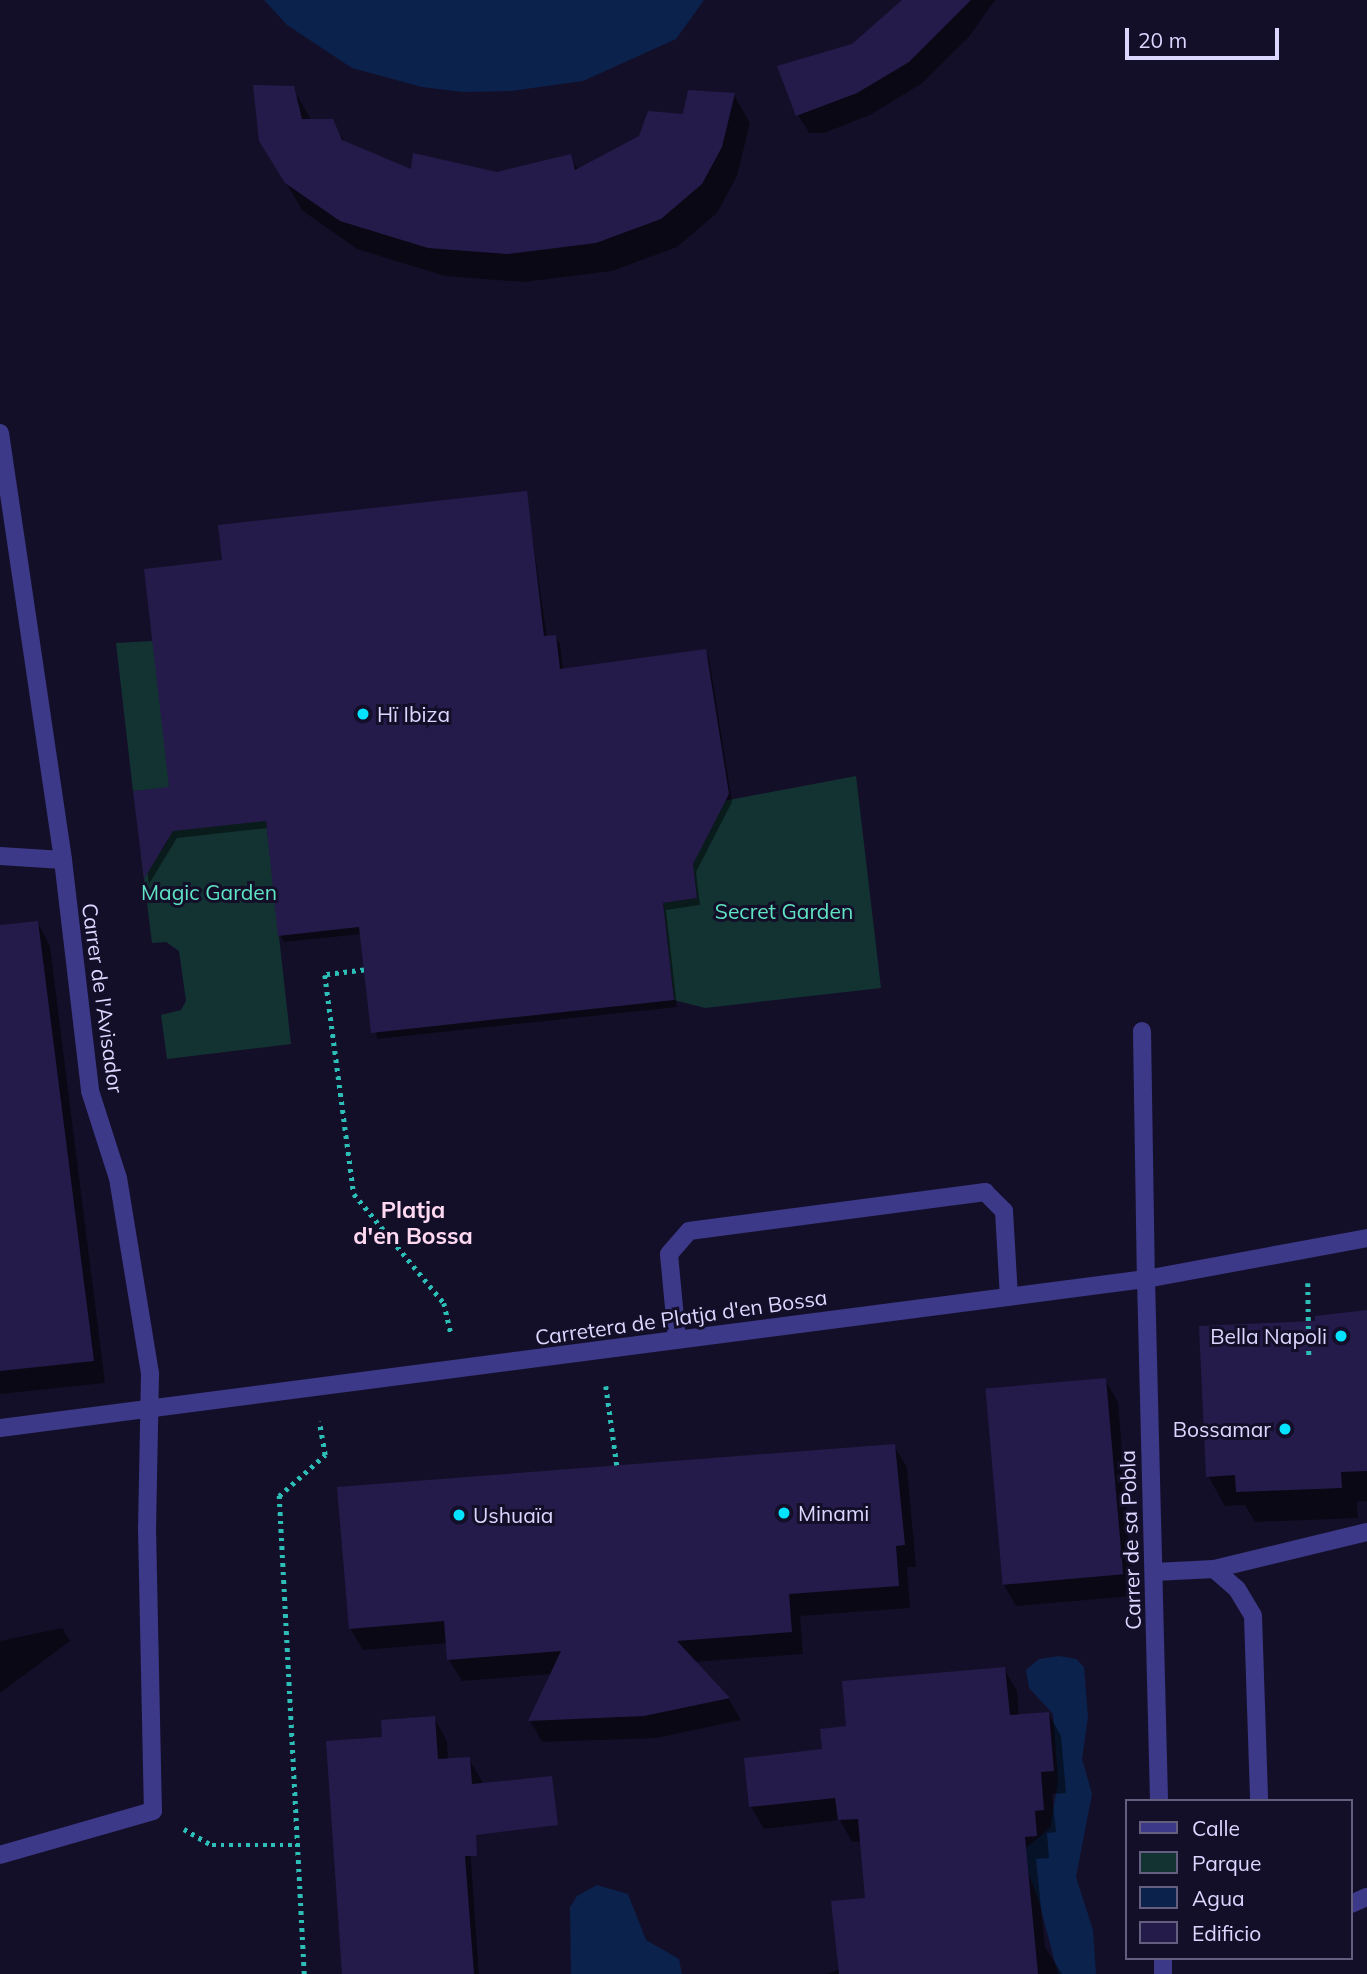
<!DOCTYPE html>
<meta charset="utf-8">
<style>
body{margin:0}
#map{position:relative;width:1367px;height:1974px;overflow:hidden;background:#140f29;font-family:Mulish,sans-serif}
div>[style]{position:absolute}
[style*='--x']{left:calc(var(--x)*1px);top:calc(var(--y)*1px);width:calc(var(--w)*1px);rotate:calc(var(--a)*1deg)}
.green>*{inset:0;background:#123332}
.water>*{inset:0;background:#0b224c}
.shadow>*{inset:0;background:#0007}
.building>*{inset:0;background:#251b4a;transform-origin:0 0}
.path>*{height:4.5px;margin-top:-2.25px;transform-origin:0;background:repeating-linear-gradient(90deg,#2cbeb7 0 3.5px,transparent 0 8.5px)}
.service>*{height:18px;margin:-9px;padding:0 9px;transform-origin:9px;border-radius:9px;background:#3d3989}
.minor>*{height:18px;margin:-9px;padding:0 9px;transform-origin:9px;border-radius:9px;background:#3d3989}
.tertiary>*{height:18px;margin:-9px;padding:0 9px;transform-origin:9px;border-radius:9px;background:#3d3989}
.dots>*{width:19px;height:19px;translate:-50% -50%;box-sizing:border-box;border:4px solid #140f29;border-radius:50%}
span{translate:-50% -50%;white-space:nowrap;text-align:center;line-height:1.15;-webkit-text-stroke:6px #140f29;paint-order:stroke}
.poi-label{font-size:21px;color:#dcd7ff}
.left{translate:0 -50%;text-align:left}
.right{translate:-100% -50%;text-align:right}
.park-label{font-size:21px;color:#5fe4c4}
.street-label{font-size:21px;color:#dcd7ff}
.neighbourhood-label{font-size:23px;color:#ffd9f1;font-weight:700}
.legend{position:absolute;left:1125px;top:1799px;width:228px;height:161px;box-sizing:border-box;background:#140f29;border:2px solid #645f7f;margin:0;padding:9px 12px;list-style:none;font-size:21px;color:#dcd7ff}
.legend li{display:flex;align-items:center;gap:14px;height:35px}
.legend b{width:35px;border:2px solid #645f7f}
.scale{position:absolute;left:1125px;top:28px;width:154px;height:32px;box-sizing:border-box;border:4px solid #dcd7ff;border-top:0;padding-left:9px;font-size:21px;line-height:24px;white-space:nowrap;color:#dcd7ff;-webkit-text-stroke:5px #140f29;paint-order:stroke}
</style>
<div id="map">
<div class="green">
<div style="clip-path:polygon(153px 641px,266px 821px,291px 1044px,167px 1059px,161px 1015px,181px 1010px,186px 1001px,179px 951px,166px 942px,152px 943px,141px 855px,162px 850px,168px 840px,160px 789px,133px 791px,116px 643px)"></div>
<div style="clip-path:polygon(856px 776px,881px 988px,705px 1008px,674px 1000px,663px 903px,697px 898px,693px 864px,718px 802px)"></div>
</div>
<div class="water">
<div style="clip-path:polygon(264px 0,704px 0,676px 39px,583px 81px,511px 91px,463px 92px,422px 87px,352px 68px,287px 25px)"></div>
<div style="clip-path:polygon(1059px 1656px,1076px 1659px,1084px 1667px,1088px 1717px,1082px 1759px,1092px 1794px,1076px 1877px,1093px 1930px,1096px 1974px,1058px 1974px,1038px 1898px,1020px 1853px,1050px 1828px,1058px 1781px,1053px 1714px,1029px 1688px,1026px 1670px,1039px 1659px)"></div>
<div style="clip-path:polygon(597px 1885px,628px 1894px,646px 1940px,679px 1959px,682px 1974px,571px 1974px,570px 1907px,577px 1896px)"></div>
</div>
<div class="shadow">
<div style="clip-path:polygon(904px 0,995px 0,969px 37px,921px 84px,870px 115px,824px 133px,809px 133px,795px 110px,853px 46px)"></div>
<div style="clip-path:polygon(293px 88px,311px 120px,332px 120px,345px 143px,412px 171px,497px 173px,570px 156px,578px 170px,734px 95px,750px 123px,737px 176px,717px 213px,677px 247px,612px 271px,524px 282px,445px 276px,357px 249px,303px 211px,278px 170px)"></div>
<div style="clip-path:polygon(526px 493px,547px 638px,555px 637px,560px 644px,563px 670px,705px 651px,709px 658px,732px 802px,696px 872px,700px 905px,666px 910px,677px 1007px,377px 1039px,361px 934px,284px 942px,280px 935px,268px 828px,177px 838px,149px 884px,135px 793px,171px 789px,224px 561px)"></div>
<div style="clip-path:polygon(38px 923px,50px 946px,105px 1383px,0 1394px,0 927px)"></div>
<div style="clip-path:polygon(1367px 1312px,1367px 1501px,1357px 1502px,1358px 1518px,1255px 1522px,1245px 1505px,1225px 1506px,1208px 1476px,1317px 1323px)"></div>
<div style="clip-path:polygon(1105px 1380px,1118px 1402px,1134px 1596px,1016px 1606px,1003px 1583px)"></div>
<div style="clip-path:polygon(894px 1446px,907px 1467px,916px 1567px,907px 1567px,910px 1608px,800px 1616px,803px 1654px,694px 1662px,729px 1699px,741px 1720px,657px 1738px,542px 1742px,530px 1721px,552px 1674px,462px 1681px,449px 1660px,448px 1643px,363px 1650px,350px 1628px)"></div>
<div style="clip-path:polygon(62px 1628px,70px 1641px,0 1693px,0 1641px)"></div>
<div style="clip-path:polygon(1004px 1669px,1017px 1691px,1019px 1716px,1048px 1713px,1061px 1736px,1066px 1793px,1052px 1794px,1056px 1832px,1047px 1833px,1049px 1858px,1036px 1859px,1045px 1947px,1062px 1974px,827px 1974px,840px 1969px,867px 1899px,862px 1841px,852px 1842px,840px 1820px,764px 1829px,751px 1807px,848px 1728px)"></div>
<div style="clip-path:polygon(434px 1718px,447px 1741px,448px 1760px,469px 1759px,482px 1781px,485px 1818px,468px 1819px,479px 1974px,344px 1974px,384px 1739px)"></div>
</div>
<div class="building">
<div style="clip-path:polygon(902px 0,971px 0,909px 62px,857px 93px,796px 116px,777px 66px,852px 44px)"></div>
<div style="clip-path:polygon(253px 85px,294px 86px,302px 119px,333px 119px,342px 140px,411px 169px,413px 153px,497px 172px,571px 154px,575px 170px,639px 136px,648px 111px,683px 114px,688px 90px,735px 93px,722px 147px,702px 184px,661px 219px,596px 243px,507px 254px,428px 248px,340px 221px,285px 183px,259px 141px)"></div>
<div style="clip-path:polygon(527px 491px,544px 636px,556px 635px,560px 669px,706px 649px,729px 794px,693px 864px,697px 898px,663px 903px,674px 1000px,371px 1033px,359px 927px,278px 936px,266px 821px,173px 831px,144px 879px,133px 791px,169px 787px,144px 569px,222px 560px,218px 525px)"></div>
<div style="clip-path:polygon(38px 921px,94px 1361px,0 1371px,0 925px)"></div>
<div style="clip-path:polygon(1367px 1310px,1367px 1471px,1341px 1472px,1342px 1488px,1236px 1492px,1235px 1475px,1206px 1477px,1199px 1326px,1315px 1321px,1315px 1316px)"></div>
<div style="left:1106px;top:1378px;width:197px;height:121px;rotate:85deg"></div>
<div style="clip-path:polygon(895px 1444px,905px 1545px,896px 1546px,899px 1586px,789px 1594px,792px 1632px,677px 1641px,730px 1698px,644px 1716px,528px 1721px,561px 1651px,447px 1660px,444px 1621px,349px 1629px,337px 1487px)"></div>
<div style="clip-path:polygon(1005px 1667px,1010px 1715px,1049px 1712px,1054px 1771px,1041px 1772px,1044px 1810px,1035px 1811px,1037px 1836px,1025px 1837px,1038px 1974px,839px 1974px,831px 1901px,865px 1898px,858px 1819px,838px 1820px,835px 1798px,749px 1807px,744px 1758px,822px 1749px,820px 1729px,846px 1726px,842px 1681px)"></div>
<div style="clip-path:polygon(435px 1716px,438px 1759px,470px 1757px,472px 1784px,552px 1776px,558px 1825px,476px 1835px,477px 1856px,465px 1856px,474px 1974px,342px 1974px,326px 1741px,382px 1737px,381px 1720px)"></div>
</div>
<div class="path">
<div style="--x:364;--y:970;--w:39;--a:173"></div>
<div style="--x:325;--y:975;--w:221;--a:82.5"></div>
<div style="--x:354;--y:1194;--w:141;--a:50.5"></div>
<div style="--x:444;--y:1303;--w:32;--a:77"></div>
<div style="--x:1308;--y:1283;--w:73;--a:89.2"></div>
<div style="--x:606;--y:1386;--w:80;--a:82.1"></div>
<div style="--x:184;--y:1829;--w:32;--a:30"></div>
<div style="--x:212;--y:1845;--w:85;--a:0"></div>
<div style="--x:304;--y:1974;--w:479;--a:-93"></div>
<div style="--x:279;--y:1496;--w:62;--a:-41.7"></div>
<div style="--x:325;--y:1455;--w:34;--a:-100"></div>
</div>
<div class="service">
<div style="--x:0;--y:433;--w:432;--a:81.6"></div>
<div style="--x:0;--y:856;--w:63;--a:3.6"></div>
<div style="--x:63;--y:860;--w:233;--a:83.3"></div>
<div style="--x:90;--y:1091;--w:91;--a:72.2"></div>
<div style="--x:118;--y:1178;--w:199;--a:80.7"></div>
<div style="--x:150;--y:1374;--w:154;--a:91.1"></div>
<div style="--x:147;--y:1528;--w:283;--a:88.8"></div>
<div style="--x:153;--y:1811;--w:159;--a:164"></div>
<div style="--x:1142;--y:1031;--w:248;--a:89.1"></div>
<div style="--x:677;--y:1339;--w:85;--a:-95.4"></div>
<div style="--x:669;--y:1254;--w:30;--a:-49"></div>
<div style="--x:689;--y:1231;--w:299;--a:-7.5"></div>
<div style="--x:985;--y:1192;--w:27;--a:45"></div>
<div style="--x:1004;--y:1211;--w:86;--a:86.7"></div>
<div style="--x:1214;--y:1569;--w:157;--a:-13.6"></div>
<div style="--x:1154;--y:1572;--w:60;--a:-2.9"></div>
<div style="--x:1214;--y:1569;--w:30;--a:41"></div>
<div style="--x:1237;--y:1589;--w:31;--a:59"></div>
<div style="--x:1253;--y:1616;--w:185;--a:88.1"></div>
<div style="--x:1351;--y:1904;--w:17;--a:-24"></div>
</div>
<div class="minor">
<div style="--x:1146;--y:1279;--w:522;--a:88.57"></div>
<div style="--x:1163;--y:1958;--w:16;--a:90"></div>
</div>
<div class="tertiary">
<div style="--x:0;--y:1428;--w:1156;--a:-7.41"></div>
<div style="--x:1146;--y:1279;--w:225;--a:-10.5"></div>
</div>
<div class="dots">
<div style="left:363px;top:714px;background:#03e3ff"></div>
<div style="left:1341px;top:1336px;background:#03e3ff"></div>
<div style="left:1285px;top:1429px;background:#03e3ff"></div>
<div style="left:784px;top:1513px;background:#03e3ff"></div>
<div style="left:459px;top:1515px;background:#03e3ff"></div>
</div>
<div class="poi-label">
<span class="left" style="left:377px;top:714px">Hï Ibiza</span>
<span class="right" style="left:1327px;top:1336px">Bella Napoli</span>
<span class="right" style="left:1271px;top:1429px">Bossamar</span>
<span class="left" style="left:798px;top:1513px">Minami</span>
<span class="left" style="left:473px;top:1515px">Ushuaïa</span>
</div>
<div class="park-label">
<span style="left:209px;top:892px">Magic Garden</span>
<span style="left:784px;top:911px">Secret Garden</span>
</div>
<div class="street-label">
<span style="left:103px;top:998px;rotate:82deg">Carrer de l'Avisador</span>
<span style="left:681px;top:1317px;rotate:-8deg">Carretera de Platja d'en Bossa</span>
<span style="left:1130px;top:1540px;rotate:-92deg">Carrer de sa Pobla</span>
</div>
<div class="neighbourhood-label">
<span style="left:413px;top:1223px">Platja<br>d'en Bossa</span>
</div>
<ul class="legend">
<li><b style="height:9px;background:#3d3989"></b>Calle</li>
<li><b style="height:19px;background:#123332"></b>Parque</li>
<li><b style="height:19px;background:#0b224c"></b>Agua</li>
<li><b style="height:19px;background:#251b4a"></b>Edificio</li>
</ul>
<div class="scale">20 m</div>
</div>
